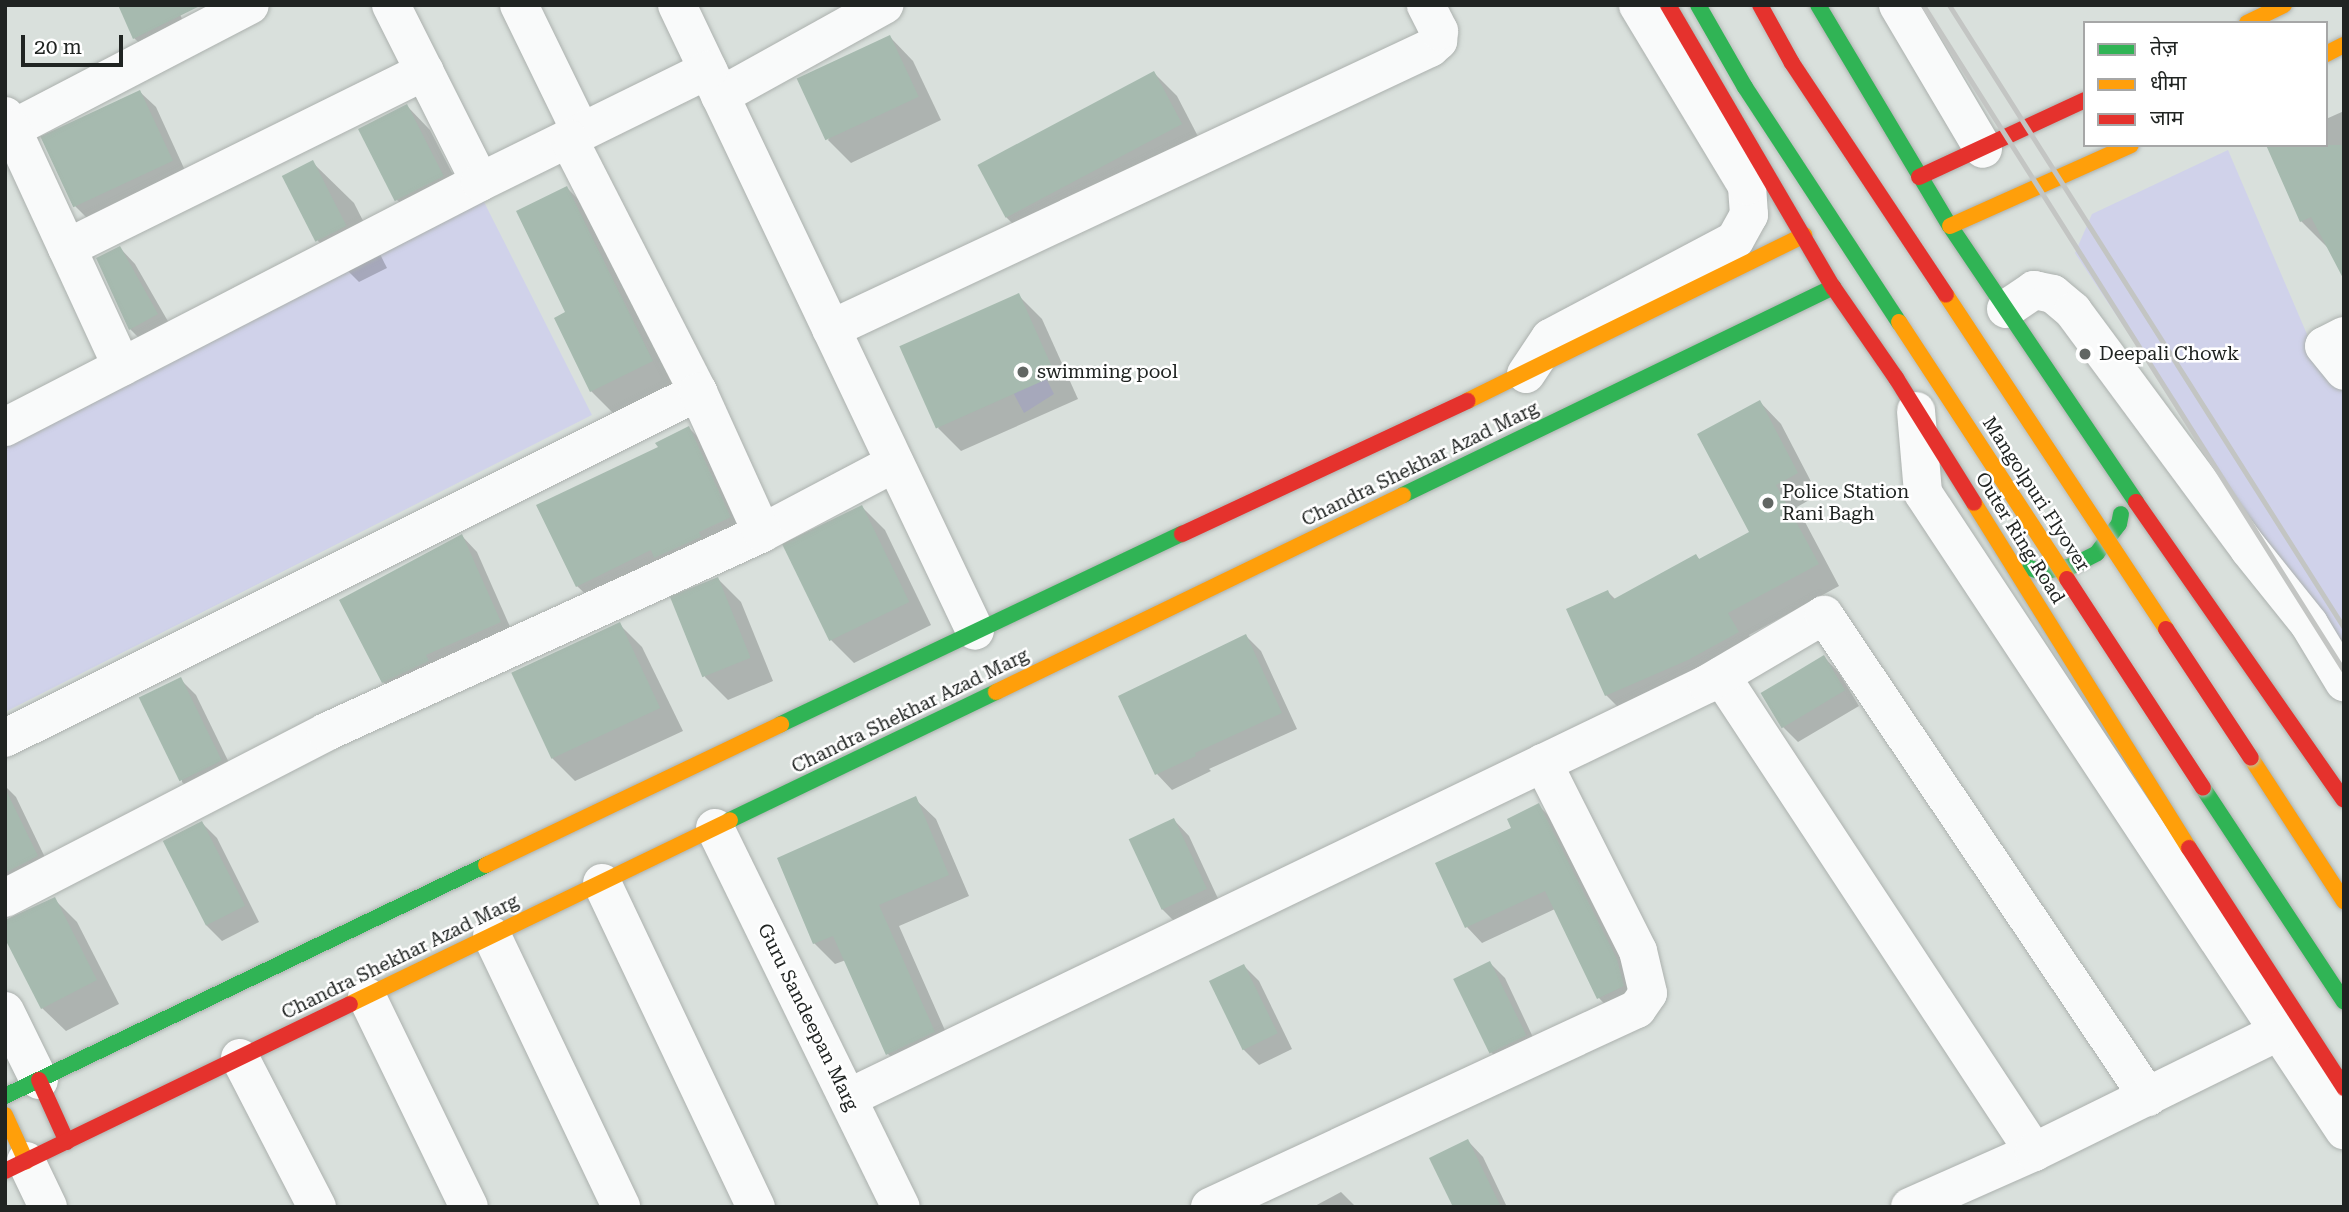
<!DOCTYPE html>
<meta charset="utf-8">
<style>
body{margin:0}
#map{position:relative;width:2349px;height:1212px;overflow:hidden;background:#d9e0dc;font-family:"Roboto Serif","Noto Sans Devanagari",serif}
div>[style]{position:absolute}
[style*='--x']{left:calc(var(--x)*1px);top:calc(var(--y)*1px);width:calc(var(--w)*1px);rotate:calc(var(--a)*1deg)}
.green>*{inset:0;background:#d0d2ea}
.shadow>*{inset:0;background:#0003}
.building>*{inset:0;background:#a6baaf;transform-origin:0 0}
.roads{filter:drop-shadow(0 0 2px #acb1ae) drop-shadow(0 0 2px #acb1ae)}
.street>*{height:38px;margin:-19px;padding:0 19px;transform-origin:19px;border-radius:19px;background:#f9fafa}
.fast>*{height:16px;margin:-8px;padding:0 8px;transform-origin:8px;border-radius:8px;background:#30b455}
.slow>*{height:16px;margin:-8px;padding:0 8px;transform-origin:8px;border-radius:8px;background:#ff9f0a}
.jam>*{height:16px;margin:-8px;padding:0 8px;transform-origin:8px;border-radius:8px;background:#e5322d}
.rail>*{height:5px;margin:-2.5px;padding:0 2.5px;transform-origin:2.5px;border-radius:2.5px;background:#c3c5c3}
.bridges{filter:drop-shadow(0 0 2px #b8bcba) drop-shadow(0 0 2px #b8bcba)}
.fast-bridge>*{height:16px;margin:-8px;padding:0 8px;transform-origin:8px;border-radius:8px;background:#30b455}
.slow-bridge>*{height:16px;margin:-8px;padding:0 8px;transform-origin:8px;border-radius:8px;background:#ff9f0a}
.jam-bridge>*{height:16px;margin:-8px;padding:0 8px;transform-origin:8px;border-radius:8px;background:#e5322d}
.dots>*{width:19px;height:19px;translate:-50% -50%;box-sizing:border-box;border:4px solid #fff;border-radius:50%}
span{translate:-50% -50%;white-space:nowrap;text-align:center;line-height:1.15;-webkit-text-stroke:5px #fff;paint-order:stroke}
.poi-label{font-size:19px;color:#202422}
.left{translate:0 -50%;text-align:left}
.street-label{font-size:19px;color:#202422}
.frame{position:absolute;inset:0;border:7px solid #202422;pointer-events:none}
.legend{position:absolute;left:2083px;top:21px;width:245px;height:126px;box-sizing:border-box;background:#fff;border:2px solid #a6a7a7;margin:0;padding:9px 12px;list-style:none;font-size:21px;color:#202422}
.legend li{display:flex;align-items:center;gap:14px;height:35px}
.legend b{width:35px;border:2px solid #a6a7a7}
.scale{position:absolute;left:21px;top:35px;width:102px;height:32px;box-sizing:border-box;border:4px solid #202422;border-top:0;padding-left:9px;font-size:21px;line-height:24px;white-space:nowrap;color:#202422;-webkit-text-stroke:5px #fff;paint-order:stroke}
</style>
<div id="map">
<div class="green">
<div style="clip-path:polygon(2228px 150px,2315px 353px,2344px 387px,2344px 658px,2075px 253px,2092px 214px)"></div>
<div style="clip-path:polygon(483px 200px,592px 415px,5px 712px,5px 442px)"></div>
<div style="clip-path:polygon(1026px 338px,1054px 394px,1024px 413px,991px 351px)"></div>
</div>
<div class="shadow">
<div style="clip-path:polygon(176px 5px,189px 35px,150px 53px,134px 38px)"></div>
<div style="clip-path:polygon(890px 37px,913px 61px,941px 120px,851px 163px,828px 140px)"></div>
<div style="clip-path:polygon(1154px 73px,1177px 96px,1204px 148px,1029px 240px,1006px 217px)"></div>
<div style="clip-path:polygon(140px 92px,156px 107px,188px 177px,88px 219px,72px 203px)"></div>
<div style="clip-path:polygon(407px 106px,430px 130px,466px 200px,420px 223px,397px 200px)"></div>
<div style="clip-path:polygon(2344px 111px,2344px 276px,2330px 250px,2301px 221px,2326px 145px,2326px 119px)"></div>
<div style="clip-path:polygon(312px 162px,354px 203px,387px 268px,359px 282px,318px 241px)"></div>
<div style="clip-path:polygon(567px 188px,590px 211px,675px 384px,614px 414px,591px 391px,567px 313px)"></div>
<div style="clip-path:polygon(120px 248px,135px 264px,173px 330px,146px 345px,130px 329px)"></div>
<div style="clip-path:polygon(1019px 296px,1042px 319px,1078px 399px,961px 451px,938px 428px)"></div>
<div style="clip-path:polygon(1760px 402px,1781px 424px,1818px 495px,1797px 507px,1839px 586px,1749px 635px,1759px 654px,1628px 717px,1606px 695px,1568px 610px,1608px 592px,1616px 600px,1696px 556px,1700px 560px,1752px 532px)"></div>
<div style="clip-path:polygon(689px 428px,708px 447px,748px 536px,596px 604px,577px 586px,660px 448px)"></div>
<div style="clip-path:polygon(862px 507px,885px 530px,931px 625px,854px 663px,830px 639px)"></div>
<div style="clip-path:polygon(462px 536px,477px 552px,515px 638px,399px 697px,383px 682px)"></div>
<div style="clip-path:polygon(718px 579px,741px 602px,773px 681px,728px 700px,705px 677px)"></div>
<div style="clip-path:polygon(619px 624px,642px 647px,683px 731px,575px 781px,552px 758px)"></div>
<div style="clip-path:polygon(1246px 636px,1261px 651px,1297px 729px,1209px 769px,1211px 771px,1172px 790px,1157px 774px)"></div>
<div style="clip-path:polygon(1824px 657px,1839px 673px,1859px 706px,1798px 742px,1783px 727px)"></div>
<div style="clip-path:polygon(180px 679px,196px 695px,236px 777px,197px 797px,182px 782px)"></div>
<div style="clip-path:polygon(5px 786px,16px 797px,52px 872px,5px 887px)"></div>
<div style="clip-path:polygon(915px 799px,936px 819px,969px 896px,899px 926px,955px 1053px,909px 1075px,888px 1054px,846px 960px,835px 964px,814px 943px)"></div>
<div style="clip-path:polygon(1538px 805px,1554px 821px,1632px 976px,1639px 1002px,1614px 1014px,1599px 998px,1555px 909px,1482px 943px,1467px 927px,1513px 828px)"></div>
<div style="clip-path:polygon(1174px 820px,1189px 836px,1221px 905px,1178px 925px,1162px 909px)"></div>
<div style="clip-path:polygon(202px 823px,217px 838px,259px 922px,222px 941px,206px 925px)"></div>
<div style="clip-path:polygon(54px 899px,77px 922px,119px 1004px,66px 1031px,42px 1008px)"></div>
<div style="clip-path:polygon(1490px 963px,1505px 978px,1540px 1052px,1506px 1068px,1491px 1052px,1455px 979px)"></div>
<div style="clip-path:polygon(1244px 966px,1259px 981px,1292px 1049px,1259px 1065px,1244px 1050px)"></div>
<div style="clip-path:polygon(1468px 1141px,1483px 1157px,1507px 1207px,1455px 1207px)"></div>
<div style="clip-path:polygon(1341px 1192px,1356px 1207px,1313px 1207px)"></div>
</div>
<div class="building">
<div style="clip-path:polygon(118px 5px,202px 5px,133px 39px)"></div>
<div style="left:890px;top:35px;width:68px;height:103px;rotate:65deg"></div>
<div style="left:1154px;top:71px;width:60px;height:200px;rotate:62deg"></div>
<div style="left:140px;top:90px;width:78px;height:110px;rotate:65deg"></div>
<div style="left:407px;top:104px;width:81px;height:55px;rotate:63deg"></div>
<div style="clip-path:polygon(2266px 145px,2344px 145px,2344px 280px,2311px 217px,2300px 222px)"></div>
<div style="left:313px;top:160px;width:74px;height:35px;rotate:63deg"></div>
<div style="clip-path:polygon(567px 186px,653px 361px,590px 392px,554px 318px,565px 312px,516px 211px)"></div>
<div style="clip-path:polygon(120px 246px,158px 314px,129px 330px,96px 258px)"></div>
<div style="left:1019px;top:293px;width:90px;height:131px;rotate:66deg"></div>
<div style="clip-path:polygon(1760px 400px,1798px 473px,1776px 485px,1819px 564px,1728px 613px,1739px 632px,1688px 660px,1605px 696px,1566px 609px,1608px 590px,1612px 600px,1696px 554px,1699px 559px,1749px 532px,1697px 434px)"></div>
<div style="clip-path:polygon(689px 426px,731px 517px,699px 532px,701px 537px,654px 558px,651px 550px,576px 587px,536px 505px,658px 447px,655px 443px)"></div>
<div style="left:862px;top:505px;width:108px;height:89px;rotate:64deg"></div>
<div style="clip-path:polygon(462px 534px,501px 622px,426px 655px,429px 661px,382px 683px,339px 600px)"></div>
<div style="left:718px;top:577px;width:87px;height:52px;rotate:68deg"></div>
<div style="left:620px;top:622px;width:95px;height:120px;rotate:65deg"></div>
<div style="clip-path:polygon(1246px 634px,1282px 713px,1195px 753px,1196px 756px,1155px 775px,1118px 696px)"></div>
<div style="left:1824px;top:655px;width:41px;height:74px;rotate:59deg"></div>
<div style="left:181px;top:677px;width:93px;height:47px;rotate:64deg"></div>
<div style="clip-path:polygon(5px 788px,38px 856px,5px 873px)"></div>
<div style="clip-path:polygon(916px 796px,949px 875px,879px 905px,935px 1032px,886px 1055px,833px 936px,813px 944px,777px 858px)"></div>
<div style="clip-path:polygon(1539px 803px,1617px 959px,1624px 986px,1597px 999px,1545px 891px,1465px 928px,1435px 863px,1511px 828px,1507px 819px)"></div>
<div style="left:1174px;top:818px;width:78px;height:50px;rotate:65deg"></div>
<div style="left:202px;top:821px;width:95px;height:44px;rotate:63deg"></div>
<div style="clip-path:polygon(55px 897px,97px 980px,41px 1009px,5px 939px,5px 920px)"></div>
<div style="left:1490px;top:961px;width:83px;height:41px;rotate:64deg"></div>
<div style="left:1244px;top:964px;width:77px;height:39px;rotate:64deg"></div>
<div style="clip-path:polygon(1468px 1139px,1501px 1207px,1453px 1207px,1429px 1158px)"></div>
</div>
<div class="roads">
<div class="street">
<div style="--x:391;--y:5;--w:198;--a:63.3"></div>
<div style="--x:519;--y:5;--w:141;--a:64"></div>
<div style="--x:677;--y:5;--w:693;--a:64.54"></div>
<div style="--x:1898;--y:5;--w:167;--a:59.4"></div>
<div style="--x:720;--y:96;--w:188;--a:-29"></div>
<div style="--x:5;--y:116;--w:15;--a:62"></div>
<div style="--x:12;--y:129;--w:268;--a:-27.5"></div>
<div style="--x:12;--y:129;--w:262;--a:65.2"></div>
<div style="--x:67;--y:248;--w:399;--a:-26.3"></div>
<div style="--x:2006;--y:309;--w:34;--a:-34"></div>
<div style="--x:2034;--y:290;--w:19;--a:12"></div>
<div style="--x:2053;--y:294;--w:26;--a:40"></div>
<div style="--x:2073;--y:311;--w:296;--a:53.5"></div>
<div style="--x:2249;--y:549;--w:96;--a:51.3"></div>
<div style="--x:2309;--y:624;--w:68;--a:58.9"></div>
<div style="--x:831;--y:329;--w:662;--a:-25.13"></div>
<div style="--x:1430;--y:48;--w:11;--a:-41"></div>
<div style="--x:1438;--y:41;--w:10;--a:-84"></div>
<div style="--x:1439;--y:31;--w:29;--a:-117"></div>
<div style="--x:2344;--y:336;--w:22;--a:153"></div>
<div style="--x:2324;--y:346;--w:32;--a:51"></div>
<div style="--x:1526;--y:374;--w:43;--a:-56.3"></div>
<div style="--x:1550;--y:338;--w:209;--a:-27.9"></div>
<div style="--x:1735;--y:240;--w:29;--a:-61"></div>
<div style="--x:1749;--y:215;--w:29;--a:-94"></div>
<div style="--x:1747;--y:186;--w:211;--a:-121.1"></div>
<div style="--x:1916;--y:411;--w:82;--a:85.1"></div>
<div style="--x:1923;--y:493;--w:764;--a:56.54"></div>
<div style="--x:5;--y:427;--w:534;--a:-27.28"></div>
<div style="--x:480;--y:182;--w:254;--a:-26.2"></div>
<div style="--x:762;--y:533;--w:150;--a:-27.8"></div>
<div style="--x:1721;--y:676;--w:570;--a:56.67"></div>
<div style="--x:5;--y:738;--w:775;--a:-26.53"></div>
<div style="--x:698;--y:392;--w:285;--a:-117.1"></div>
<div style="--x:715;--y:828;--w:422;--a:63.9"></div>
<div style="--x:602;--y:883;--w:359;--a:64.6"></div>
<div style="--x:5;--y:898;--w:361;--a:-27.3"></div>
<div style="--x:326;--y:732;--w:479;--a:-24.5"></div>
<div style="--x:762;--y:533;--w:155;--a:-114.4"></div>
<div style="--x:492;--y:936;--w:300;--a:64.5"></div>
<div style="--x:367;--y:997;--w:233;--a:64.1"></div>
<div style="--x:5;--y:1011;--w:77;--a:63.8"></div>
<div style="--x:240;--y:1058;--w:168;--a:62.7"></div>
<div style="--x:848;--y:1098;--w:954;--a:-25.73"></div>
<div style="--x:1707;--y:684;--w:136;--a:-30.5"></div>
<div style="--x:1824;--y:615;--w:581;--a:56.09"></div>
<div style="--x:26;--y:1161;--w:51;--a:64.4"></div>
<div style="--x:1210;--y:1207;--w:471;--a:-24.9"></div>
<div style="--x:1637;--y:1009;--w:19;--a:-55"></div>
<div style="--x:1648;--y:993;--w:43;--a:-103.4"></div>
<div style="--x:1638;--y:951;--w:211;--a:-116.8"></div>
<div style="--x:1910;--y:1207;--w:136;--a:-23.9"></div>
<div style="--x:2034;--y:1152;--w:272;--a:-26.2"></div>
</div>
<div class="fast">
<div style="--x:1818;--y:5;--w:257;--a:59.2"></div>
<div style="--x:1950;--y:226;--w:333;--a:56"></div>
<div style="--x:1403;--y:495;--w:478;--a:-25.8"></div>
<div style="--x:2030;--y:568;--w:12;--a:20"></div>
<div style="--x:2041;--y:572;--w:32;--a:-11"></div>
<div style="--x:2072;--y:566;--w:28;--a:-27"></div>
<div style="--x:2097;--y:553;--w:36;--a:-53"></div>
<div style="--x:2119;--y:524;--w:10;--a:-79"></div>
<div style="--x:781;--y:724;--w:444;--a:-25.4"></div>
<div style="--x:2203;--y:788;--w:256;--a:56.6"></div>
<div style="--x:730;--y:820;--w:295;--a:-25.7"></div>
<div style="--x:5;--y:1096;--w:534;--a:-25.65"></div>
</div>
<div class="slow">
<div style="--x:2247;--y:23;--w:41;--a:-25.9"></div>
<div style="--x:2326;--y:54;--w:20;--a:-27"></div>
<div style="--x:1950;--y:226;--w:198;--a:-24.1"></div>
<div style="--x:1467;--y:401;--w:376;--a:-26.2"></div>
<div style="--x:1974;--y:503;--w:407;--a:58.1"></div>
<div style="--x:996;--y:692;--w:452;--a:-25.8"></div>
<div style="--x:2251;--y:758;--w:171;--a:57"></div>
<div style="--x:486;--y:865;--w:327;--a:-25.5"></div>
<div style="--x:350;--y:1004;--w:422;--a:-25.8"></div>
<div style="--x:5;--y:1115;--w:51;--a:65.5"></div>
</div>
<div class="jam">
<div style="--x:1668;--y:5;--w:327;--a:59.7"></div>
<div style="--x:1833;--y:287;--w:111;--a:55.3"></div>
<div style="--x:1896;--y:378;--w:147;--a:58"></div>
<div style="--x:1919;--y:177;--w:183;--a:-24.9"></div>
<div style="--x:2136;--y:502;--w:363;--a:55.1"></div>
<div style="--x:1182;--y:534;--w:315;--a:-25"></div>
<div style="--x:2189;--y:848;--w:286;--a:57.1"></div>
<div style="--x:39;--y:1080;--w:68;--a:65.7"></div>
<div style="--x:5;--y:1171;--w:383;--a:-25.8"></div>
</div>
</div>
<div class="rail">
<div style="--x:1923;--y:5;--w:788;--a:57.7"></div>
<div style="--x:1949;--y:5;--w:738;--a:57.62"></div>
</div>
<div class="bridges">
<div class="fast-bridge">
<div style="--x:1698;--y:5;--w:95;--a:60.2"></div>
<div style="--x:1745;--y:87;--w:281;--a:56.8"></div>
</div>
<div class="slow-bridge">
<div style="--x:1946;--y:295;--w:400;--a:56.6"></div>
<div style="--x:1899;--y:322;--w:307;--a:56.8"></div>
</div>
<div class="jam-bridge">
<div style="--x:1760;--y:5;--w:66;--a:61.1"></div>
<div style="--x:1792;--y:63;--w:278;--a:56.4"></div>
<div style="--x:2067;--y:579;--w:249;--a:56.9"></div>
<div style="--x:2166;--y:629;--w:154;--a:56.6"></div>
</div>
</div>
<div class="dots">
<div style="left:2085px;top:354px;background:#616663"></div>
<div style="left:1023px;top:372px;background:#616663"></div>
<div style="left:1768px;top:503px;background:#616663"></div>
</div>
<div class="poi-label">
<span class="left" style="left:2099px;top:354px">Deepali Chowk</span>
<span class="left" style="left:1037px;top:372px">swimming pool</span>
<span class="left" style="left:1782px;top:503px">Police Station<br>Rani Bagh</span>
</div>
<div class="street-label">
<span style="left:1420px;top:464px;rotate:-26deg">Chandra Shekhar Azad Marg</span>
<span style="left:2036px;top:494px;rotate:57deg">Mangolpuri Flyover</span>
<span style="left:2020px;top:538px;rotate:58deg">Outer Ring Road</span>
<span style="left:910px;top:711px;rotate:-26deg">Chandra Shekhar Azad Marg</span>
<span style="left:400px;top:957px;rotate:-26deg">Chandra Shekhar Azad Marg</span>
<span style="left:808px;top:1017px;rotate:64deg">Guru Sandeepan Marg</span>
</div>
<div class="frame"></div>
<ul class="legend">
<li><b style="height:9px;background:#30b455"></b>तेज़</li>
<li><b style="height:9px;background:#ff9f0a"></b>धीमा</li>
<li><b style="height:9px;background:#e5322d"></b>जाम</li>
</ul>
<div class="scale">20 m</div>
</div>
